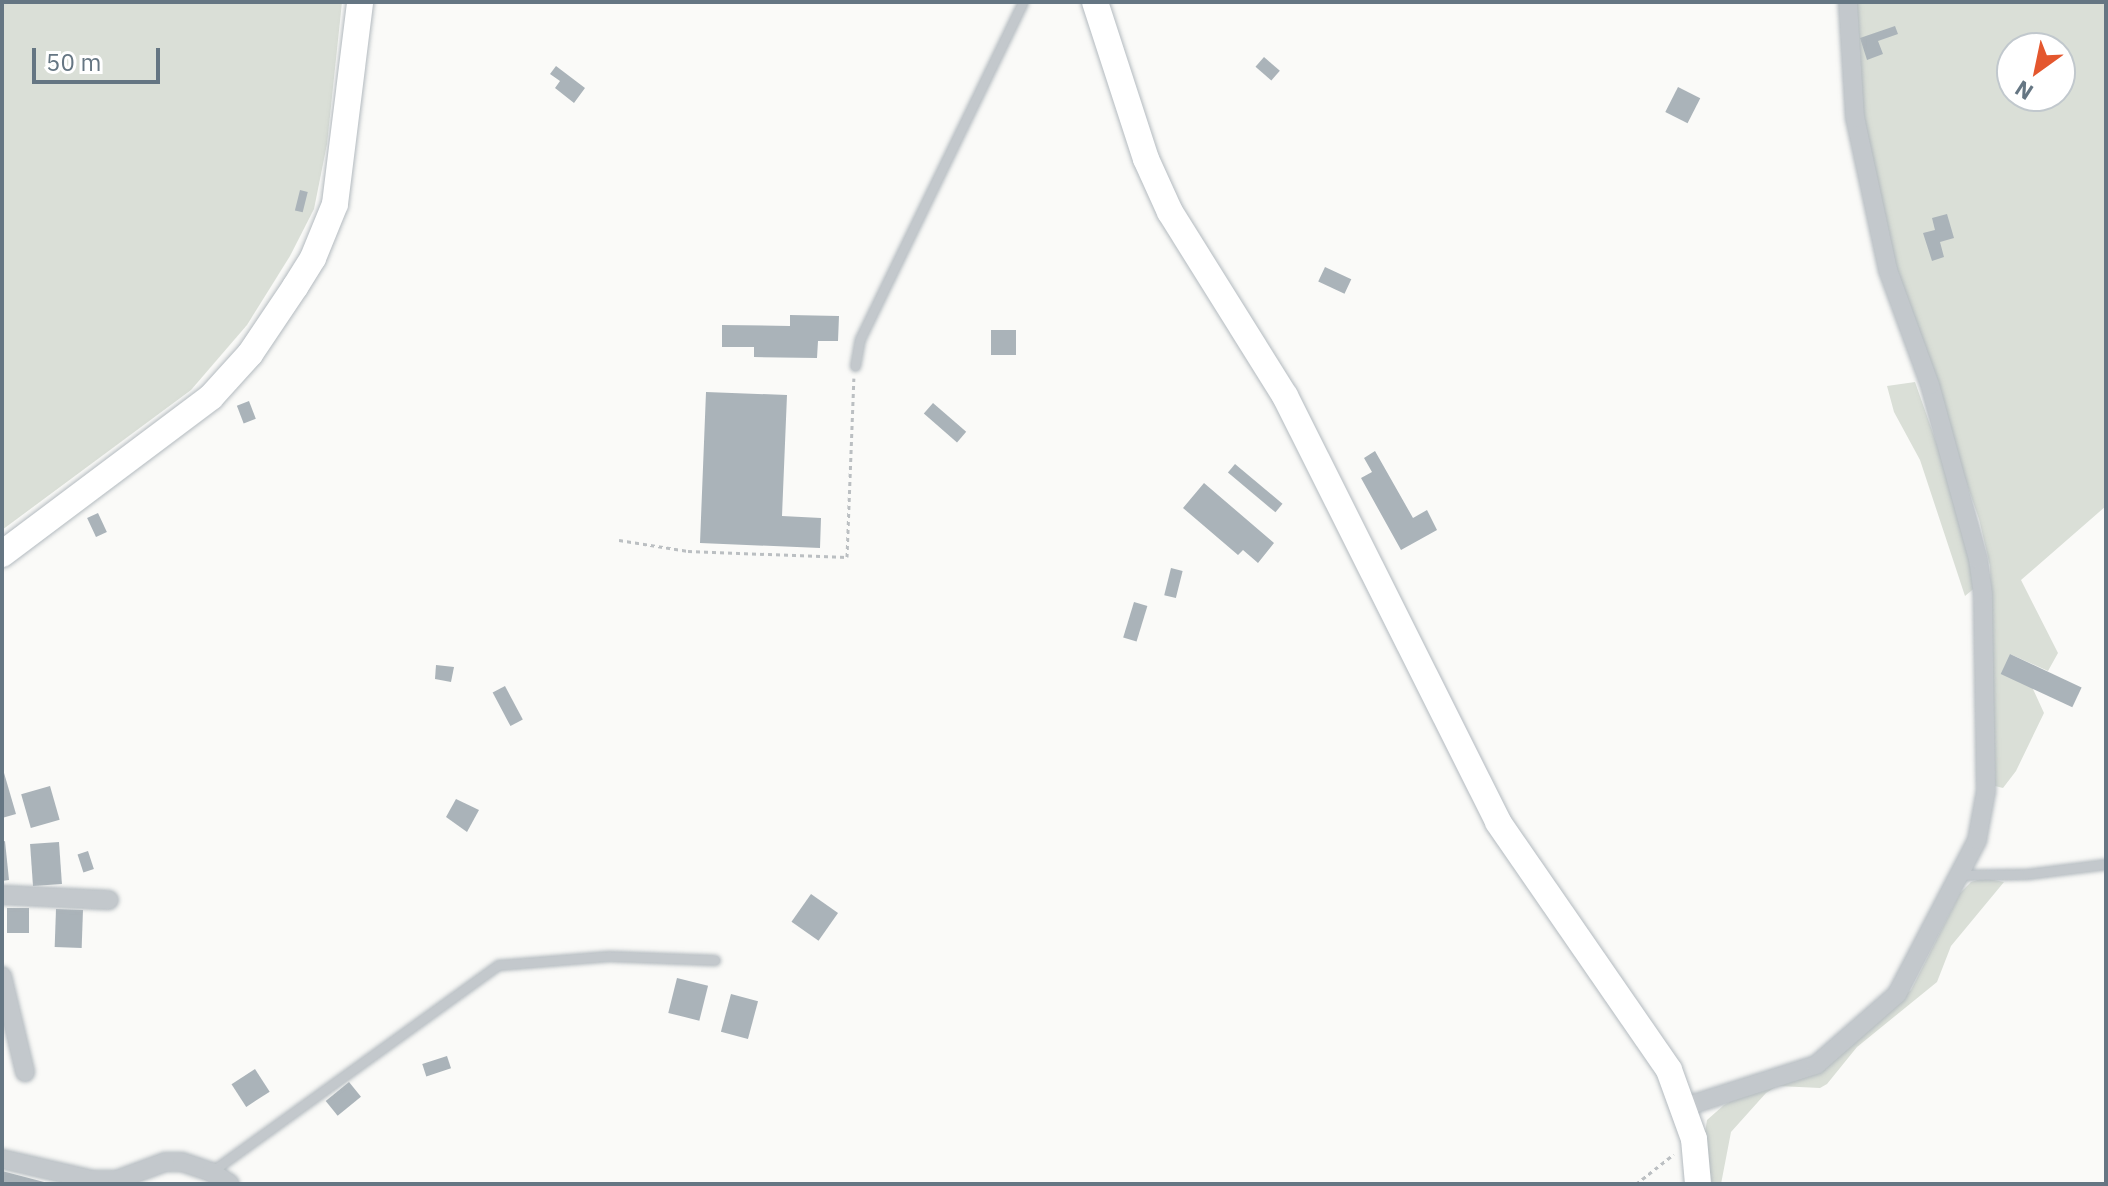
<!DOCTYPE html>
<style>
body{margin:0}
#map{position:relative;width:2108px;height:1186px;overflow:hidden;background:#fafaf8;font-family:"IBM Plex Sans",sans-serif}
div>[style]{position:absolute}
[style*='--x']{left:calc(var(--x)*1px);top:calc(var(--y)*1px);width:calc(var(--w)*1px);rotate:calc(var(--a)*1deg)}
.green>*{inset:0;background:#dadfd7}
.building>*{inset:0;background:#aab3b9;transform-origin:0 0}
.path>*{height:3px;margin-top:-1.5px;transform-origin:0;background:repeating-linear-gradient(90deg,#bbbfc2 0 4px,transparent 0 8px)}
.roads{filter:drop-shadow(0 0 2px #b3babf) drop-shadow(0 0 2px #b3babf)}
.lane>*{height:9px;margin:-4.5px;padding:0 4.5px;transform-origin:4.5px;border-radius:4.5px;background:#c3c8cc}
.street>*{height:18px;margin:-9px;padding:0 9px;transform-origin:9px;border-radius:9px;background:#c3c8cc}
.secondary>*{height:26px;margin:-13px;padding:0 13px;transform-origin:13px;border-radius:13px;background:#fff}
span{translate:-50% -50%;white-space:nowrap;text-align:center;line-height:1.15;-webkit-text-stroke:8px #fff;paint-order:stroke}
.frame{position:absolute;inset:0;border:4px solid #657683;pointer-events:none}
.north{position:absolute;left:1996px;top:32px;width:80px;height:80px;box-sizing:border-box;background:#fff;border:2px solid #c1c8cd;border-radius:50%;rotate:213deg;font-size:22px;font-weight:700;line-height:32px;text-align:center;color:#657683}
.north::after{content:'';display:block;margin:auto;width:28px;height:36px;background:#e4572e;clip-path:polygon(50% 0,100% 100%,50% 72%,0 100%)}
.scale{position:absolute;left:32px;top:48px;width:128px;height:36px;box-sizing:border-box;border:4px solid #657683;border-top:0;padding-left:10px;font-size:24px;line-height:28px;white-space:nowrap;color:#657683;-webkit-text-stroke:6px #fff;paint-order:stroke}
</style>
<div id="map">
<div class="green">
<div style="clip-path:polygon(2px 2px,342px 2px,327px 144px,314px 209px,290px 256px,247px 325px,191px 390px,2px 530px)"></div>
<div style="clip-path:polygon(evenodd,1855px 2px,2106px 2px,2106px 506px,2021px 580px,2058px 653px,2048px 671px,2010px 654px,2033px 689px,2044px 713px,2016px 771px,2003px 788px,1995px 786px,1990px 566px,1979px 519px,1895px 277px,1858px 114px,1855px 2px,2012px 48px,2060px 48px,2060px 96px,2012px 96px,2012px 48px)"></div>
<div style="clip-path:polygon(1915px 382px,1952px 487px,1977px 586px,1965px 596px,1920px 460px,1894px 412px,1887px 386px)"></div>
<div style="clip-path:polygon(1984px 878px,2004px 882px,1951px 946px,1937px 982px,1857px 1047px,1827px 1084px,1820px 1088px,1777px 1086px,1766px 1093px,1731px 1132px,1721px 1184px,1712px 1184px,1704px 1138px,1707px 1120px,1724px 1105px,1764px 1083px,1826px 1067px,1911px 990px,1960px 893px,1971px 882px)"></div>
</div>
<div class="building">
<div style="clip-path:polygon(1895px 26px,1898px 34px,1878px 41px,1883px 54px,1867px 60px,1860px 38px)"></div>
<div style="left:1264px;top:57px;width:21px;height:13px;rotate:41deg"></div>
<div style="clip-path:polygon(556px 66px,585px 88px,574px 103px,555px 88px,560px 81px,550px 74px)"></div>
<div style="left:1678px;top:87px;width:25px;height:28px;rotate:27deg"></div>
<div style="left:300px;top:190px;width:8px;height:21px;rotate:14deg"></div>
<div style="clip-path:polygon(1947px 214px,1954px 238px,1940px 242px,1944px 257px,1932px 261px,1923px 233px,1935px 230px,1932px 218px)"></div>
<div style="left:1325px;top:267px;width:29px;height:16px;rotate:25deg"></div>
<div style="clip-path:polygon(790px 315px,839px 316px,838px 341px,818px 341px,817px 358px,754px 357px,754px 347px,722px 347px,722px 325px,790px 326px)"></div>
<div style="left:991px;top:330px;width:25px;height:25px"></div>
<div style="clip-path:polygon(706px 392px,787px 395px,782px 516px,821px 518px,820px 548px,700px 543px)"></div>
<div style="left:249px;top:401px;width:19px;height:13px;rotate:69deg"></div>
<div style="left:933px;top:403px;width:44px;height:14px;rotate:41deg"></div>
<div style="clip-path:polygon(1375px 451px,1413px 518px,1427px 510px,1437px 530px,1401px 550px,1361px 478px,1372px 472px,1364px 458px)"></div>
<div style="left:1235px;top:464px;width:62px;height:11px;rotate:40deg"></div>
<div style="clip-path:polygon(1204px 483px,1274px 543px,1258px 563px,1243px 550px,1238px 555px,1183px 508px)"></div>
<div style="left:98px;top:513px;width:21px;height:12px;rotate:65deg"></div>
<div style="left:1171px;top:568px;width:12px;height:28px;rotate:14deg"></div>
<div style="left:1134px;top:602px;width:14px;height:37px;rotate:17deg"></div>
<div style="left:2010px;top:654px;width:79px;height:22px;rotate:25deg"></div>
<div style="clip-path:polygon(436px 665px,454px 667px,451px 682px,435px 679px)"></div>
<div style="left:505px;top:686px;width:38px;height:14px;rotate:62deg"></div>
<div style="clip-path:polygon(2px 766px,16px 814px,2px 818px)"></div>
<div style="left:50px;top:786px;width:35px;height:30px;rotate:74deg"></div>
<div style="clip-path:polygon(456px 799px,479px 810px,467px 832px,446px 817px)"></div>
<div style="clip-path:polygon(5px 841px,9px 880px,2px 881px,2px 842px)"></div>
<div style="left:59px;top:842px;width:42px;height:29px;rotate:86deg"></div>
<div style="left:88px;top:851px;width:19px;height:11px;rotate:72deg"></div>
<div style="left:811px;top:894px;width:33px;height:34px;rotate:35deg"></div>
<div style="left:7px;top:908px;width:22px;height:25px"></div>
<div style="left:56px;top:909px;width:27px;height:38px;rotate:2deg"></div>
<div style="left:677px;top:978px;width:32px;height:36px;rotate:14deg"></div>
<div style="left:731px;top:994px;width:28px;height:39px;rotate:15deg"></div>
<div style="left:447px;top:1056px;width:13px;height:26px;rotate:72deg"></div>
<div style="left:255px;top:1069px;width:27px;height:28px;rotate:57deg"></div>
<div style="left:349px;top:1082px;width:19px;height:30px;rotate:51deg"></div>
<div style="clip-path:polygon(2px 1171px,48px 1183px,48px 1184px,2px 1184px)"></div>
</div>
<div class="path">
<div style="--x:619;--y:540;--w:70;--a:9.1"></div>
<div style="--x:688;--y:551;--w:159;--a:2.2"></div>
<div style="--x:847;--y:557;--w:179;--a:-87.8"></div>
<div style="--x:1636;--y:1184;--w:48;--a:-38.3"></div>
</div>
<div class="roads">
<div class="lane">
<div style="--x:855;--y:366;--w:27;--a:-80"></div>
<div style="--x:860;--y:339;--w:374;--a:-64.2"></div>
<div style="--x:1961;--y:875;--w:66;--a:-0.9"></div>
<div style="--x:2027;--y:874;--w:80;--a:-7.2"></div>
<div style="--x:211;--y:1172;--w:354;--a:-35.8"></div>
<div style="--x:498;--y:965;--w:111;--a:-4.6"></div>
<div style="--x:609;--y:956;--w:106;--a:2.2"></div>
</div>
<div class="street">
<div style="--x:2;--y:895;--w:107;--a:2.7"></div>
<div style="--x:2;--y:976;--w:99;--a:76.5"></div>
<div style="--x:1684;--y:1107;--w:139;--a:-17.7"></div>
<div style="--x:1816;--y:1065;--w:108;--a:-41.2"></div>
<div style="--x:1897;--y:994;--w:174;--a:-62.5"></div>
<div style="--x:1977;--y:840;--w:50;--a:-79.6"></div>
<div style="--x:1986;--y:791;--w:197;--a:-90.9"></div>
<div style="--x:1983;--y:594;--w:35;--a:-98"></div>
<div style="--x:1978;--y:559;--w:180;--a:-105.4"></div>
<div style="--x:1930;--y:385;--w:122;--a:-110.1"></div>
<div style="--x:1888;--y:270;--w:156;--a:-102.2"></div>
<div style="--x:1855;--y:118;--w:116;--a:-93.5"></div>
<div style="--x:2;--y:1159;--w:92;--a:13.1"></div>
<div style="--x:92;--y:1180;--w:25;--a:0"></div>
<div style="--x:117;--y:1180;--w:51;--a:-20.6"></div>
<div style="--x:165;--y:1162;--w:17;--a:0"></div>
<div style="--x:182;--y:1162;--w:31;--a:19"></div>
<div style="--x:211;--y:1172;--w:22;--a:32"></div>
</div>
<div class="secondary">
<div style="--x:1095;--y:2;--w:165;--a:72"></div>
<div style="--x:1146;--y:159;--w:58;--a:65.6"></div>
<div style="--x:1170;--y:212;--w:217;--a:58"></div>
<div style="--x:1285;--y:396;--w:476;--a:63.4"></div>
<div style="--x:1498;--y:822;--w:301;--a:55.4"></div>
<div style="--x:1669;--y:1070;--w:73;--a:70.1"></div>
<div style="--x:1694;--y:1139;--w:45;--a:84.9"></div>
<div style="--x:2;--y:554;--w:261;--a:-36.9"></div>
<div style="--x:211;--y:397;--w:58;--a:-47.8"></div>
<div style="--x:250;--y:354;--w:81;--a:-56.1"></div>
<div style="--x:295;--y:287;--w:34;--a:-58"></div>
<div style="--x:313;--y:258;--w:58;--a:-67.8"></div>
<div style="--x:335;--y:204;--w:204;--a:-82.9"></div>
</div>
</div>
<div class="frame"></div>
<div class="north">N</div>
<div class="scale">50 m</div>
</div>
